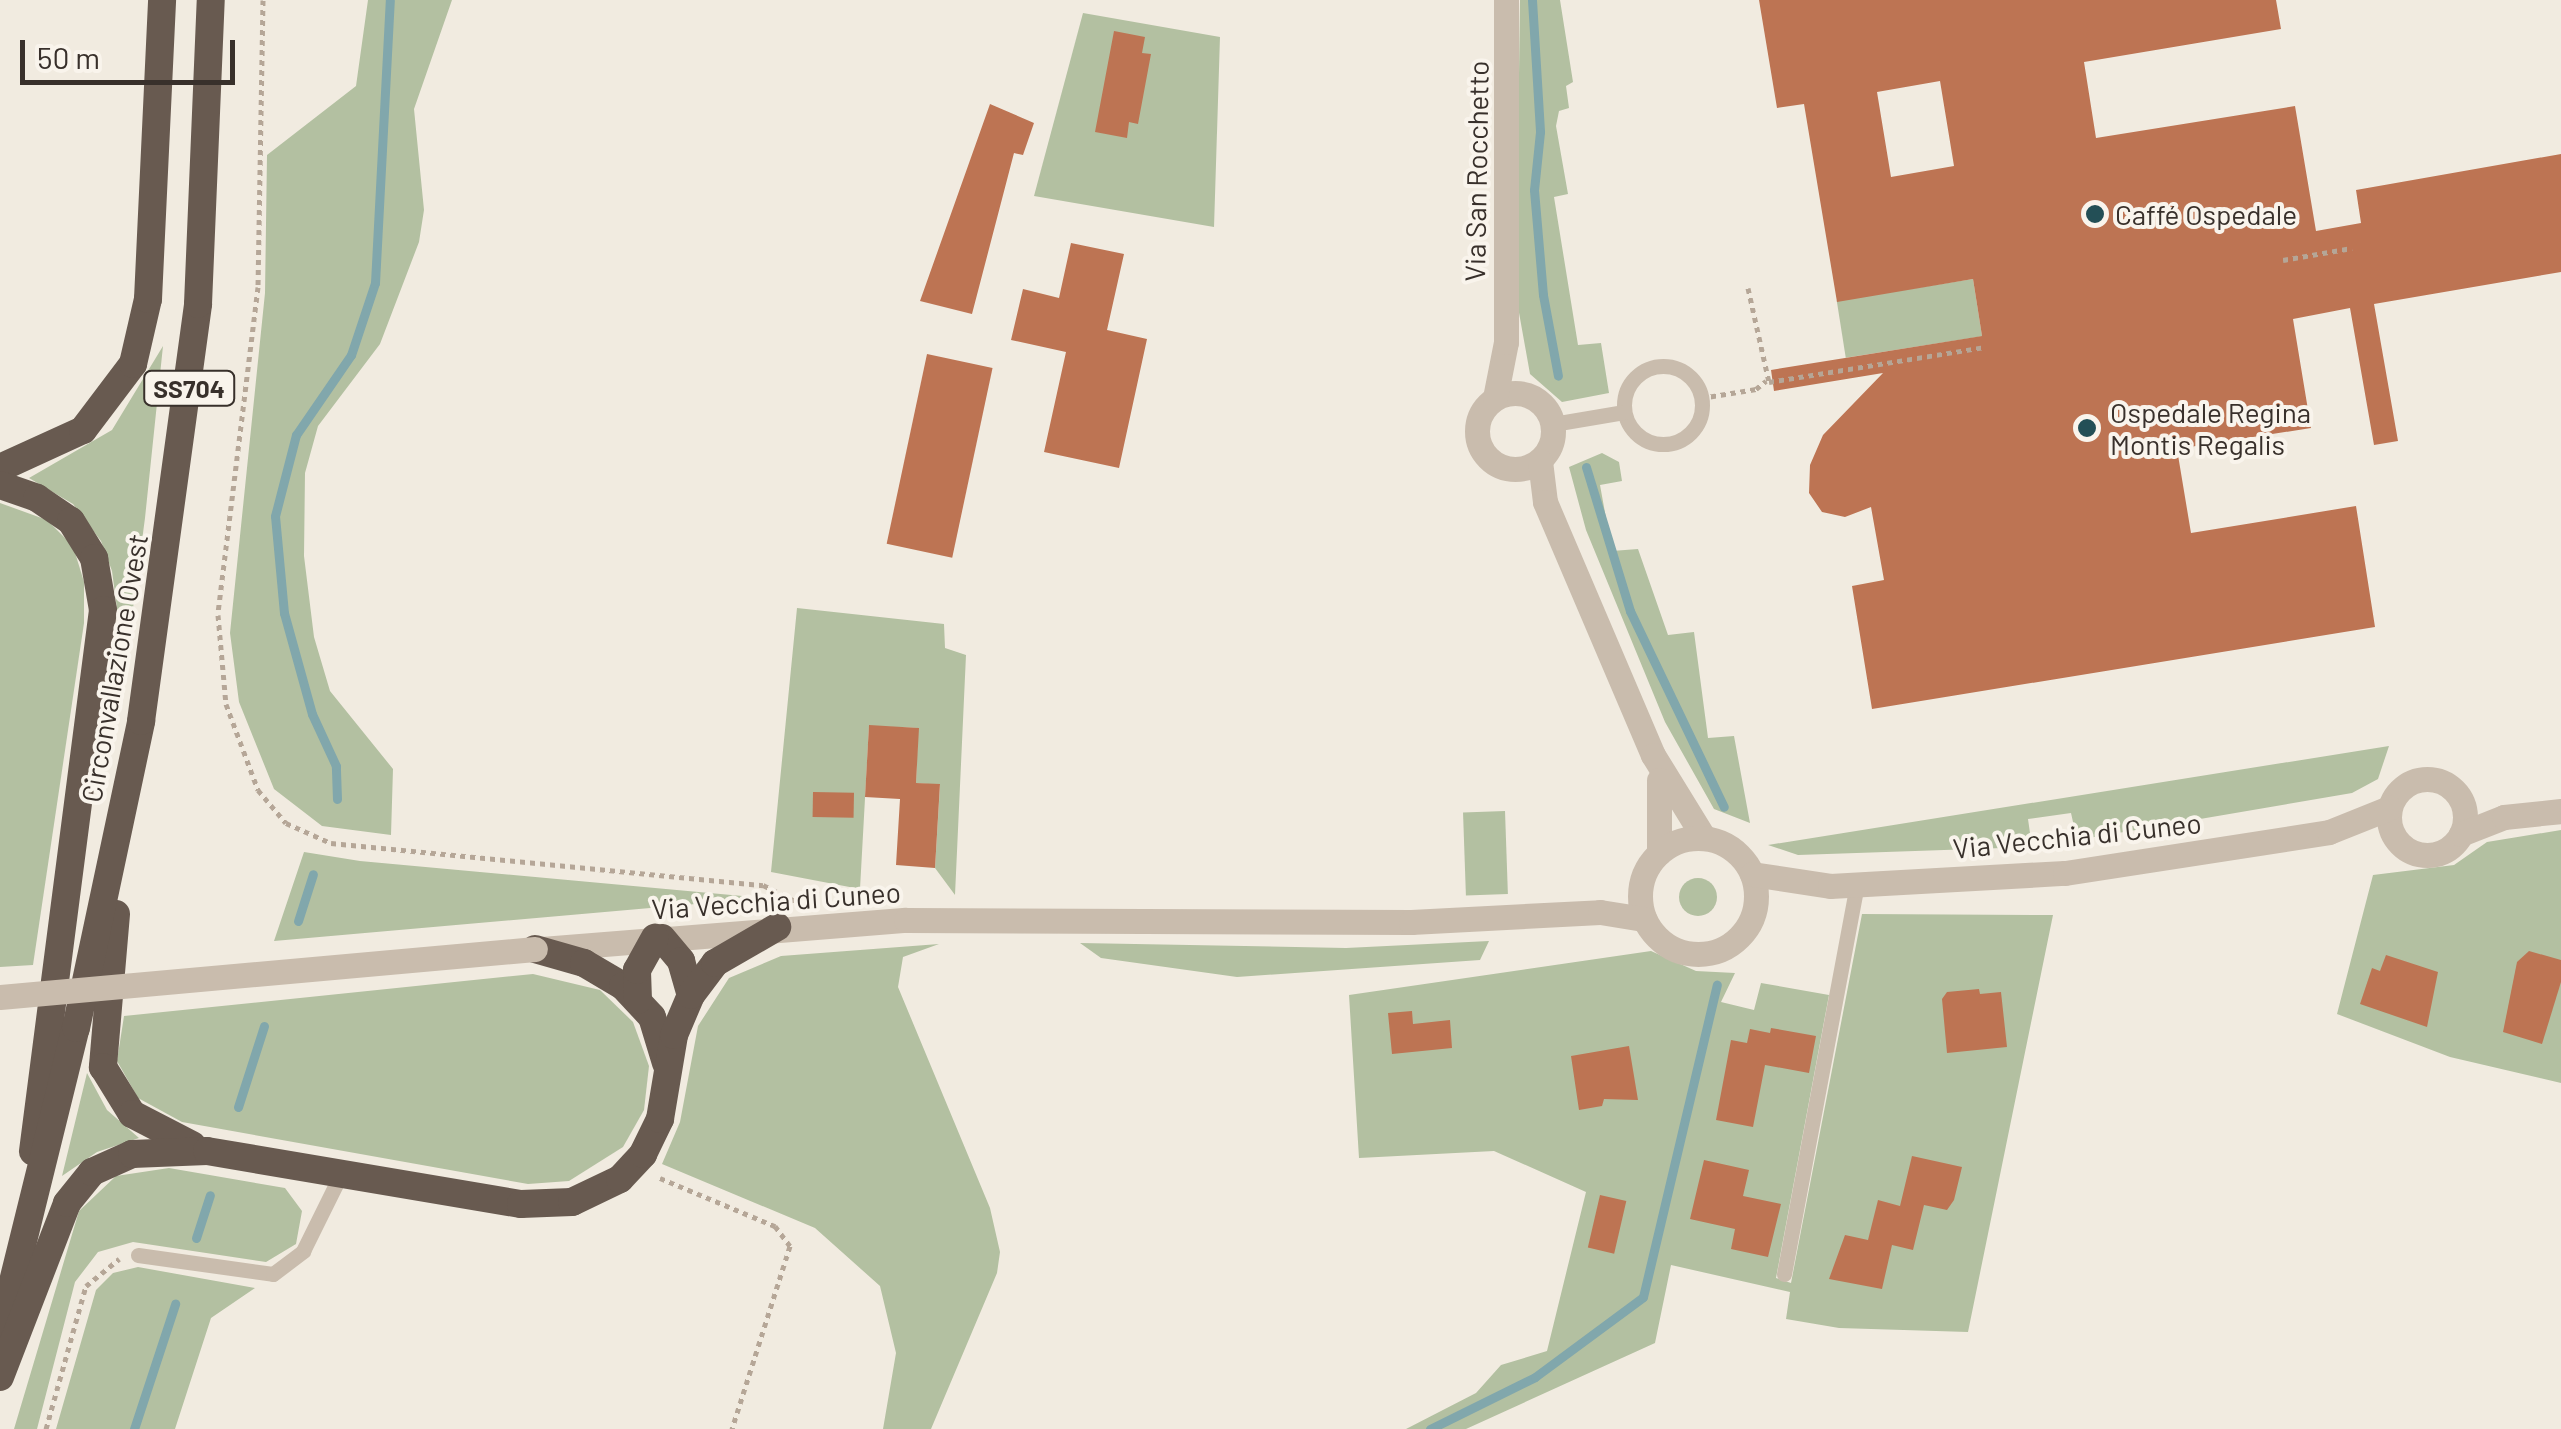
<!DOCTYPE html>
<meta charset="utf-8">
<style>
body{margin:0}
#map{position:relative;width:2561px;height:1429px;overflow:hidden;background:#f1ebe0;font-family:Barlow,sans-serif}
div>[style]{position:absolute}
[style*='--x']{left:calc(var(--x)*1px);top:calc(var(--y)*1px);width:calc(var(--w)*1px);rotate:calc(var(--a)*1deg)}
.green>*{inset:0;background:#b3c0a1;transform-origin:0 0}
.round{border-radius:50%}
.stream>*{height:9px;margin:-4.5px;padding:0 4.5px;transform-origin:4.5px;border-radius:4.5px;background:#81a7ac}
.building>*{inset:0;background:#bd7453;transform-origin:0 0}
.path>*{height:5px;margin-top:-2.5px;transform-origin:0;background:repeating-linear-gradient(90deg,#b5a697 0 5px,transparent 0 10px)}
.service>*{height:15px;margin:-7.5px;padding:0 7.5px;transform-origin:7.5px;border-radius:7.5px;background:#c9bcad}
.service>.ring{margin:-7.5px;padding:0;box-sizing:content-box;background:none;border:15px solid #c9bcad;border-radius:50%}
.minor>*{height:25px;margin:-12.5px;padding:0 12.5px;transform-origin:12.5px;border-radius:12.5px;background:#c9bcad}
.minor>.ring{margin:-12.5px;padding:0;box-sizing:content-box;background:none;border:25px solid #c9bcad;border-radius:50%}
.tertiary>*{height:25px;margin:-12.5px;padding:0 12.5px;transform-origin:12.5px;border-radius:12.5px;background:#c9bcad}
.tertiary>.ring{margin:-12.5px;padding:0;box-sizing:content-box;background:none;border:25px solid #c9bcad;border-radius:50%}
.trunk>*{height:28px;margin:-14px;padding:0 14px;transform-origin:14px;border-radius:14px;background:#685a50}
.tertiary-bridge>*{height:25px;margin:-12.5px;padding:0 12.5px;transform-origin:12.5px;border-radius:12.5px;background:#c9bcad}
.dots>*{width:28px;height:28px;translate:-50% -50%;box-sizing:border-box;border:5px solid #f9f4ec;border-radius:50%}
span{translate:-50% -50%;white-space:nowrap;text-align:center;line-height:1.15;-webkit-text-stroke:8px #f9f4ec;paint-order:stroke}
.shield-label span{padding:2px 8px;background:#f9f4ec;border:2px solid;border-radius:8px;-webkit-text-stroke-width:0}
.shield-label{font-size:25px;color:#38302b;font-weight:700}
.street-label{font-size:28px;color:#38302b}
.poi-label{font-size:28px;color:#38302b}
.left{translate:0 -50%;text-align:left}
.scale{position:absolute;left:20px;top:40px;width:215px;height:45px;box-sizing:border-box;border:5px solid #38302b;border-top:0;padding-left:12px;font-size:30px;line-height:35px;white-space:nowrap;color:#38302b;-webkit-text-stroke:8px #f9f4ec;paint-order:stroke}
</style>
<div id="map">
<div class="green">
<div style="clip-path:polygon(368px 0,452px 0,414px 109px,424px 210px,419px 242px,380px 344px,318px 426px,305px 473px,304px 556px,314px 637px,330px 691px,393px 769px,391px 835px,322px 826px,274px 789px,239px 702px,230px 633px,265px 293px,267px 155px,356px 86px)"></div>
<div style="clip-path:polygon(1520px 0,1560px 0,1573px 82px,1566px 86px,1569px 108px,1559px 111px,1556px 126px,1568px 194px,1554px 197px,1578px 345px,1601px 343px,1609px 393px,1562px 402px,1530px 374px,1516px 296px)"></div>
<div style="clip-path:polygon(1083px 13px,1220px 37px,1214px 227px,1034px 196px)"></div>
<div style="left:1973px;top:279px;width:58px;height:138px;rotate:81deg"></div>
<div style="clip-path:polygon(163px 346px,145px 518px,125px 669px,112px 571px,101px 541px,73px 504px,29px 478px,112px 430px)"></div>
<div style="clip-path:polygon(1602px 453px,1619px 462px,1622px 481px,1600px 485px,1612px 551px,1638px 549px,1668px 635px,1694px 632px,1708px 738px,1734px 736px,1750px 823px,1714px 809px,1665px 722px,1586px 530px,1569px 467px)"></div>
<div style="clip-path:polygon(0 503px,47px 520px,73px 546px,84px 582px,84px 623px,33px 965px,0 967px)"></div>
<div style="clip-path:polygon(797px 608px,944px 624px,945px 648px,966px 655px,955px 895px,935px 868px,940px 785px,916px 783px,918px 728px,869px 726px,860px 889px,771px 872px)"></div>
<div style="clip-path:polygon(2389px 746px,2378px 779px,2352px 793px,2077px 840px,2071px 813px,2028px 819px,2032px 847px,1798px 855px,1768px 845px)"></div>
<div style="left:1505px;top:811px;width:83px;height:42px;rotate:88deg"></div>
<div style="clip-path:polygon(2561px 830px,2561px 1083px,2450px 1057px,2337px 1014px,2373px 875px,2454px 865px,2487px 842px)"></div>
<div style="clip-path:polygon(304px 852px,360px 861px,765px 898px,274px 941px)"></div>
<div class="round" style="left:1679px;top:878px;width:38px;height:38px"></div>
<div style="clip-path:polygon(1862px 914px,2053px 915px,1968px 1332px,1839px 1328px,1786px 1319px,1790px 1292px,1671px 1265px,1655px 1343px,1466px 1429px,1406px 1429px,1476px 1393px,1501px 1365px,1547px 1351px,1586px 1192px,1494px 1151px,1359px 1158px,1349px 995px,1651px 951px,1696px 971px,1735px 973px,1721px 1002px,1754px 1010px,1761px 983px,1829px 995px,1776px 1278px,1791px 1283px)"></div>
<div style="clip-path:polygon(1489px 941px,1480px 960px,1237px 977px,1101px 958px,1080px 943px,1346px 948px)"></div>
<div style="clip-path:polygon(939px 944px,903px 957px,898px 987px,990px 1208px,1000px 1252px,997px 1273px,931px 1429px,883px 1429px,896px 1353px,880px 1286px,815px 1228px,662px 1164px,680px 1122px,698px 1026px,729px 978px,781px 956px)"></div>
<div style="clip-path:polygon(533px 974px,600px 990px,633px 1022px,649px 1066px,644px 1110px,623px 1147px,569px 1181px,528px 1184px,182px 1122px,138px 1098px,117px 1061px,124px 1016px)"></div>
<div style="clip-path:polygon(87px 1073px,107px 1110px,139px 1138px,97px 1152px,62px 1176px)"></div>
<div style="clip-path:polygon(169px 1168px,285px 1188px,302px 1211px,296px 1244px,266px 1262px,133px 1242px,98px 1252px,75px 1282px,37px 1429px,14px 1429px,79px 1211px,116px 1176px)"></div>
<div style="clip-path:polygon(138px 1267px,255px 1288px,211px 1318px,175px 1429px,56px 1429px,96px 1290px,113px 1273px)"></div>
</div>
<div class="stream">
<div style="--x:1532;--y:0;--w:132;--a:86.5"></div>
<div style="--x:1540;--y:132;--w:58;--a:95.9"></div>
<div style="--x:1534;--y:190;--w:105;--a:85.1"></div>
<div style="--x:1543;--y:295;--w:82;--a:79.5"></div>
<div style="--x:1586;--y:467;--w:151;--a:73"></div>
<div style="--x:1630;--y:611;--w:217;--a:64.4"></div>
<div style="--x:337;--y:799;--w:33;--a:-92"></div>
<div style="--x:336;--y:766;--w:57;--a:-114.8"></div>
<div style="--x:312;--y:714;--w:105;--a:-105.5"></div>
<div style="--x:284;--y:613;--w:97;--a:-95.3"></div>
<div style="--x:275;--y:516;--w:84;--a:-75.5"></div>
<div style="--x:296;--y:435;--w:97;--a:-55.5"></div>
<div style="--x:351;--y:355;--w:76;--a:-71.6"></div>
<div style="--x:375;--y:283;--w:283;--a:-87"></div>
<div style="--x:298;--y:921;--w:49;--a:-72.3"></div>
<div style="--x:238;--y:1107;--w:85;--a:-72.2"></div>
<div style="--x:196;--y:1238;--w:45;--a:-72"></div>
<div style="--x:134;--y:1429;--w:132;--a:-71.8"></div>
<div style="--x:1430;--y:1429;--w:117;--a:-26.3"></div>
<div style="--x:1535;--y:1377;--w:134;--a:-36.5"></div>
<div style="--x:1643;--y:1297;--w:321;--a:-76.7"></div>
</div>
<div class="building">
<div style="clip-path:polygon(evenodd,1759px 0,2276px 0,2281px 29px,2084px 62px,2096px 138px,2295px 106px,2316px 231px,2361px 223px,2356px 190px,2561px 154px,2561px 272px,2374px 304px,2398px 441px,2374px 445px,2350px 308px,2293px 319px,2311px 428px,2177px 449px,2191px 533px,2356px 506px,2375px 627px,1872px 709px,1852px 586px,1884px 580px,1871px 507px,1845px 517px,1822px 512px,1809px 493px,1810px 465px,1823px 435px,1883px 373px,1774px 391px,1771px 370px,1982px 336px,1973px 279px,1837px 302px,1804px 104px,1777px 108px,1759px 0,1940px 81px,1954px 166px,1891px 177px,1877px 92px,1940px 81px)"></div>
<div style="clip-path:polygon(1114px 31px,1145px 37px,1142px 53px,1151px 54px,1138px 124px,1129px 122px,1127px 138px,1095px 132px)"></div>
<div style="clip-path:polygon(990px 104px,1034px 123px,1023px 155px,1014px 153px,972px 314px,920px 301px)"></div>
<div style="clip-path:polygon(1071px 243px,1124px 254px,1107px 330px,1147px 339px,1119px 468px,1044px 452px,1066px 352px,1011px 340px,1023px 289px,1059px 298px)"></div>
<div style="left:927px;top:354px;width:67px;height:194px;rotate:12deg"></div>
<div style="clip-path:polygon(869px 725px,919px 728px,916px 783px,940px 784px,935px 868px,896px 865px,900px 799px,865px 797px)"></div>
<div style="left:813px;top:792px;width:41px;height:25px;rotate:1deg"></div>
<div style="clip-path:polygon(2529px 951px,2561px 960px,2561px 982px,2542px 1044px,2503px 1032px,2517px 962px)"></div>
<div style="clip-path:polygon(2386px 955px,2438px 972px,2427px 1027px,2360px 1004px,2372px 968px,2380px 971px)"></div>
<div style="clip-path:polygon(1979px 989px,1980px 994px,2001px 992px,2007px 1047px,1947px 1053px,1942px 999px,1947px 992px)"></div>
<div style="clip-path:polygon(1412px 1011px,1413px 1024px,1450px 1020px,1452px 1048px,1392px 1054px,1388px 1013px)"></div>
<div style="clip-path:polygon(1771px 1028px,1816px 1036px,1809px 1073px,1765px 1065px,1753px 1127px,1716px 1120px,1731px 1040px,1747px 1043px,1750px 1029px,1770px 1033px)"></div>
<div style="clip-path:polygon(1629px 1046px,1638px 1100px,1604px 1099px,1602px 1106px,1579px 1110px,1571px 1056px)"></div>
<div style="clip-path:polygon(1912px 1156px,1962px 1167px,1954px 1200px,1947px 1210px,1924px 1205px,1913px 1250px,1892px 1245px,1882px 1289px,1829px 1279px,1845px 1235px,1868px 1240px,1878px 1200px,1900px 1206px)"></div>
<div style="clip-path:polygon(1704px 1160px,1749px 1170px,1743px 1196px,1781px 1204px,1768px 1257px,1731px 1249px,1735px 1229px,1690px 1219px)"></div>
<div style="left:1600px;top:1195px;width:27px;height:54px;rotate:13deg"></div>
</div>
<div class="path">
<div style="--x:263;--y:0;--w:287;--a:91"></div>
<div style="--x:258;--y:287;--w:330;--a:97"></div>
<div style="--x:218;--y:615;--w:89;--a:84.9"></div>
<div style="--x:226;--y:704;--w:92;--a:69.6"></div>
<div style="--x:258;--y:790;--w:43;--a:49.7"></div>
<div style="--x:286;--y:823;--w:49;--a:24"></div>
<div style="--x:331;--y:843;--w:434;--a:5.6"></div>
<div style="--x:763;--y:885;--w:40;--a:26.6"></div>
<div style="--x:2283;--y:260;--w:70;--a:-9.9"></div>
<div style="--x:1748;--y:288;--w:96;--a:77.4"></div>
<div style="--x:1769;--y:382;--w:218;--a:-9.2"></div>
<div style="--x:1701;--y:398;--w:56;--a:-9.3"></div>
<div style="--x:1756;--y:389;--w:13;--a:-39"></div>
<div style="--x:660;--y:1178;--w:125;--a:22.7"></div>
<div style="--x:775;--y:1226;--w:25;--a:53"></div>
<div style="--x:790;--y:1246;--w:192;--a:107.6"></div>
<div style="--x:46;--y:1429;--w:148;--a:-74.4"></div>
<div style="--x:86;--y:1286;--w:43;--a:-39.3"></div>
</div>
<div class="service">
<div class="ring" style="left:1624px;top:366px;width:63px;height:63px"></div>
<div style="--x:1553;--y:424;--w:72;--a:-9.6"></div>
<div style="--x:138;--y:1255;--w:136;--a:8"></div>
<div style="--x:273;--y:1274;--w:38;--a:-37"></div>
<div style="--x:303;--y:1251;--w:86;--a:-63.7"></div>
<div style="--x:1784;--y:1274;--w:396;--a:-79.4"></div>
</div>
<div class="minor">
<div class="ring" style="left:1477px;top:393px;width:51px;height:51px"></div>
<div style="--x:1495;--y:398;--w:57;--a:-78.9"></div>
<div style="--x:1506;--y:342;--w:342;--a:-90"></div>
<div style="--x:1540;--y:461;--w:41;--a:83"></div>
<div style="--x:1545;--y:502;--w:275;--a:66.9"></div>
<div style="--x:1653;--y:755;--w:97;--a:58.4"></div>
<div style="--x:1659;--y:780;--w:73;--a:90"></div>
</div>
<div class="tertiary">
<div class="ring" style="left:2389px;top:779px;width:51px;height:51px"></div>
<div style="--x:2461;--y:834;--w:46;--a:-21.6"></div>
<div style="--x:2504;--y:817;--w:57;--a:-6"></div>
<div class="ring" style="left:1640px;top:838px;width:91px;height:91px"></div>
<div style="--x:1752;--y:874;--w:79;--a:8.7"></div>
<div style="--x:1830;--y:886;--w:235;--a:-3.2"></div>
<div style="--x:2065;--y:873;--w:267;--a:-8.8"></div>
<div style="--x:2329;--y:832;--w:65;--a:-21.8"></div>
<div style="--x:542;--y:949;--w:365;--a:-4.6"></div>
<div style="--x:906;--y:920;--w:505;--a:0.23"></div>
<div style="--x:1411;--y:922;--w:189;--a:-3"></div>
<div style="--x:1600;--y:912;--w:45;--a:9"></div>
</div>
<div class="trunk">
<div style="--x:0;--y:468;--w:91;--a:-24.6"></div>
<div style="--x:83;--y:430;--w:83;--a:-52.9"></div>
<div style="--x:133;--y:364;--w:67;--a:-77"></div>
<div style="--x:148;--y:299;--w:299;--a:-87.3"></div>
<div style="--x:0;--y:485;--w:39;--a:19"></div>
<div style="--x:37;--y:498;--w:41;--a:34.1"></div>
<div style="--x:71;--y:521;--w:44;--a:58.1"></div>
<div style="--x:94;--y:558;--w:53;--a:80.2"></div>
<div style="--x:103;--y:610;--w:546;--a:97.37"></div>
<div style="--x:116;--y:914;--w:154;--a:94.9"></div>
<div style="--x:103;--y:1067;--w:55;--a:58.3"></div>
<div style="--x:132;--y:1114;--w:68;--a:27.3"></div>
<div style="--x:662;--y:938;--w:30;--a:50"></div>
<div style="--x:681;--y:961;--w:35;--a:74"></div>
<div style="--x:535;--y:949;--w:51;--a:15.9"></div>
<div style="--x:584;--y:963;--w:45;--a:30.5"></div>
<div style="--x:623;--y:986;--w:42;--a:46.9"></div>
<div style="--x:652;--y:1017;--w:48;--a:73.1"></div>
<div style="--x:638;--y:1000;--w:30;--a:-92"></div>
<div style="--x:637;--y:970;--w:37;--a:-61"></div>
<div style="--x:0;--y:1334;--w:315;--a:-76.1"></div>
<div style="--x:76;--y:1028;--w:314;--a:-78"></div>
<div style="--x:141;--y:721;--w:421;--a:-82.2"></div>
<div style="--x:198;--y:304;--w:304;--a:-87.6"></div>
<div style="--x:0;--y:1377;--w:186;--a:-68.9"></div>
<div style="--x:67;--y:1203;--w:40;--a:-51"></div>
<div style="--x:92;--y:1172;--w:44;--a:-24.2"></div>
<div style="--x:132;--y:1154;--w:75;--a:-2.3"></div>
<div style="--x:207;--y:1151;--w:318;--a:9.6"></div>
<div style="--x:521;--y:1204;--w:51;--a:-2.2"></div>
<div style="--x:572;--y:1202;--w:53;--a:-25.6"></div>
<div style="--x:620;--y:1179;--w:34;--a:-47"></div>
<div style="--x:643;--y:1154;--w:39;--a:-64"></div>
<div style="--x:660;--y:1119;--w:85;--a:-80.5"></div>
<div style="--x:674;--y:1035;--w:43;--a:-67"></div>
<div style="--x:691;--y:995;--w:40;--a:-53"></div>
<div style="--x:715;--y:963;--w:72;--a:-30.1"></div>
</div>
<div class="tertiary-bridge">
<div style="--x:0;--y:997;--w:537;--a:-5.13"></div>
</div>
<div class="dots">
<div style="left:2095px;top:214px;background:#234f56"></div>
<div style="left:2087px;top:428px;background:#234f56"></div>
</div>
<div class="shield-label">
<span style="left:189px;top:388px">SS704</span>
</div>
<div class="street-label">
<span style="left:1476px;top:171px;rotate:-89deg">Via San Rocchetto</span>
<span style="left:114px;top:668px;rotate:-80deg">Circonvallazione Ovest</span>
<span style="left:2077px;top:835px;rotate:-6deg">Via Vecchia di Cuneo</span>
<span style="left:776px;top:900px;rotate:-4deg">Via Vecchia di Cuneo</span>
</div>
<div class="poi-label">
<span class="left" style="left:2115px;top:214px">Caffé Ospedale</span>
<span class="left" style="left:2110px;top:428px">Ospedale Regina<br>Montis Regalis</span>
</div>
<div class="scale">50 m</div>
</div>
